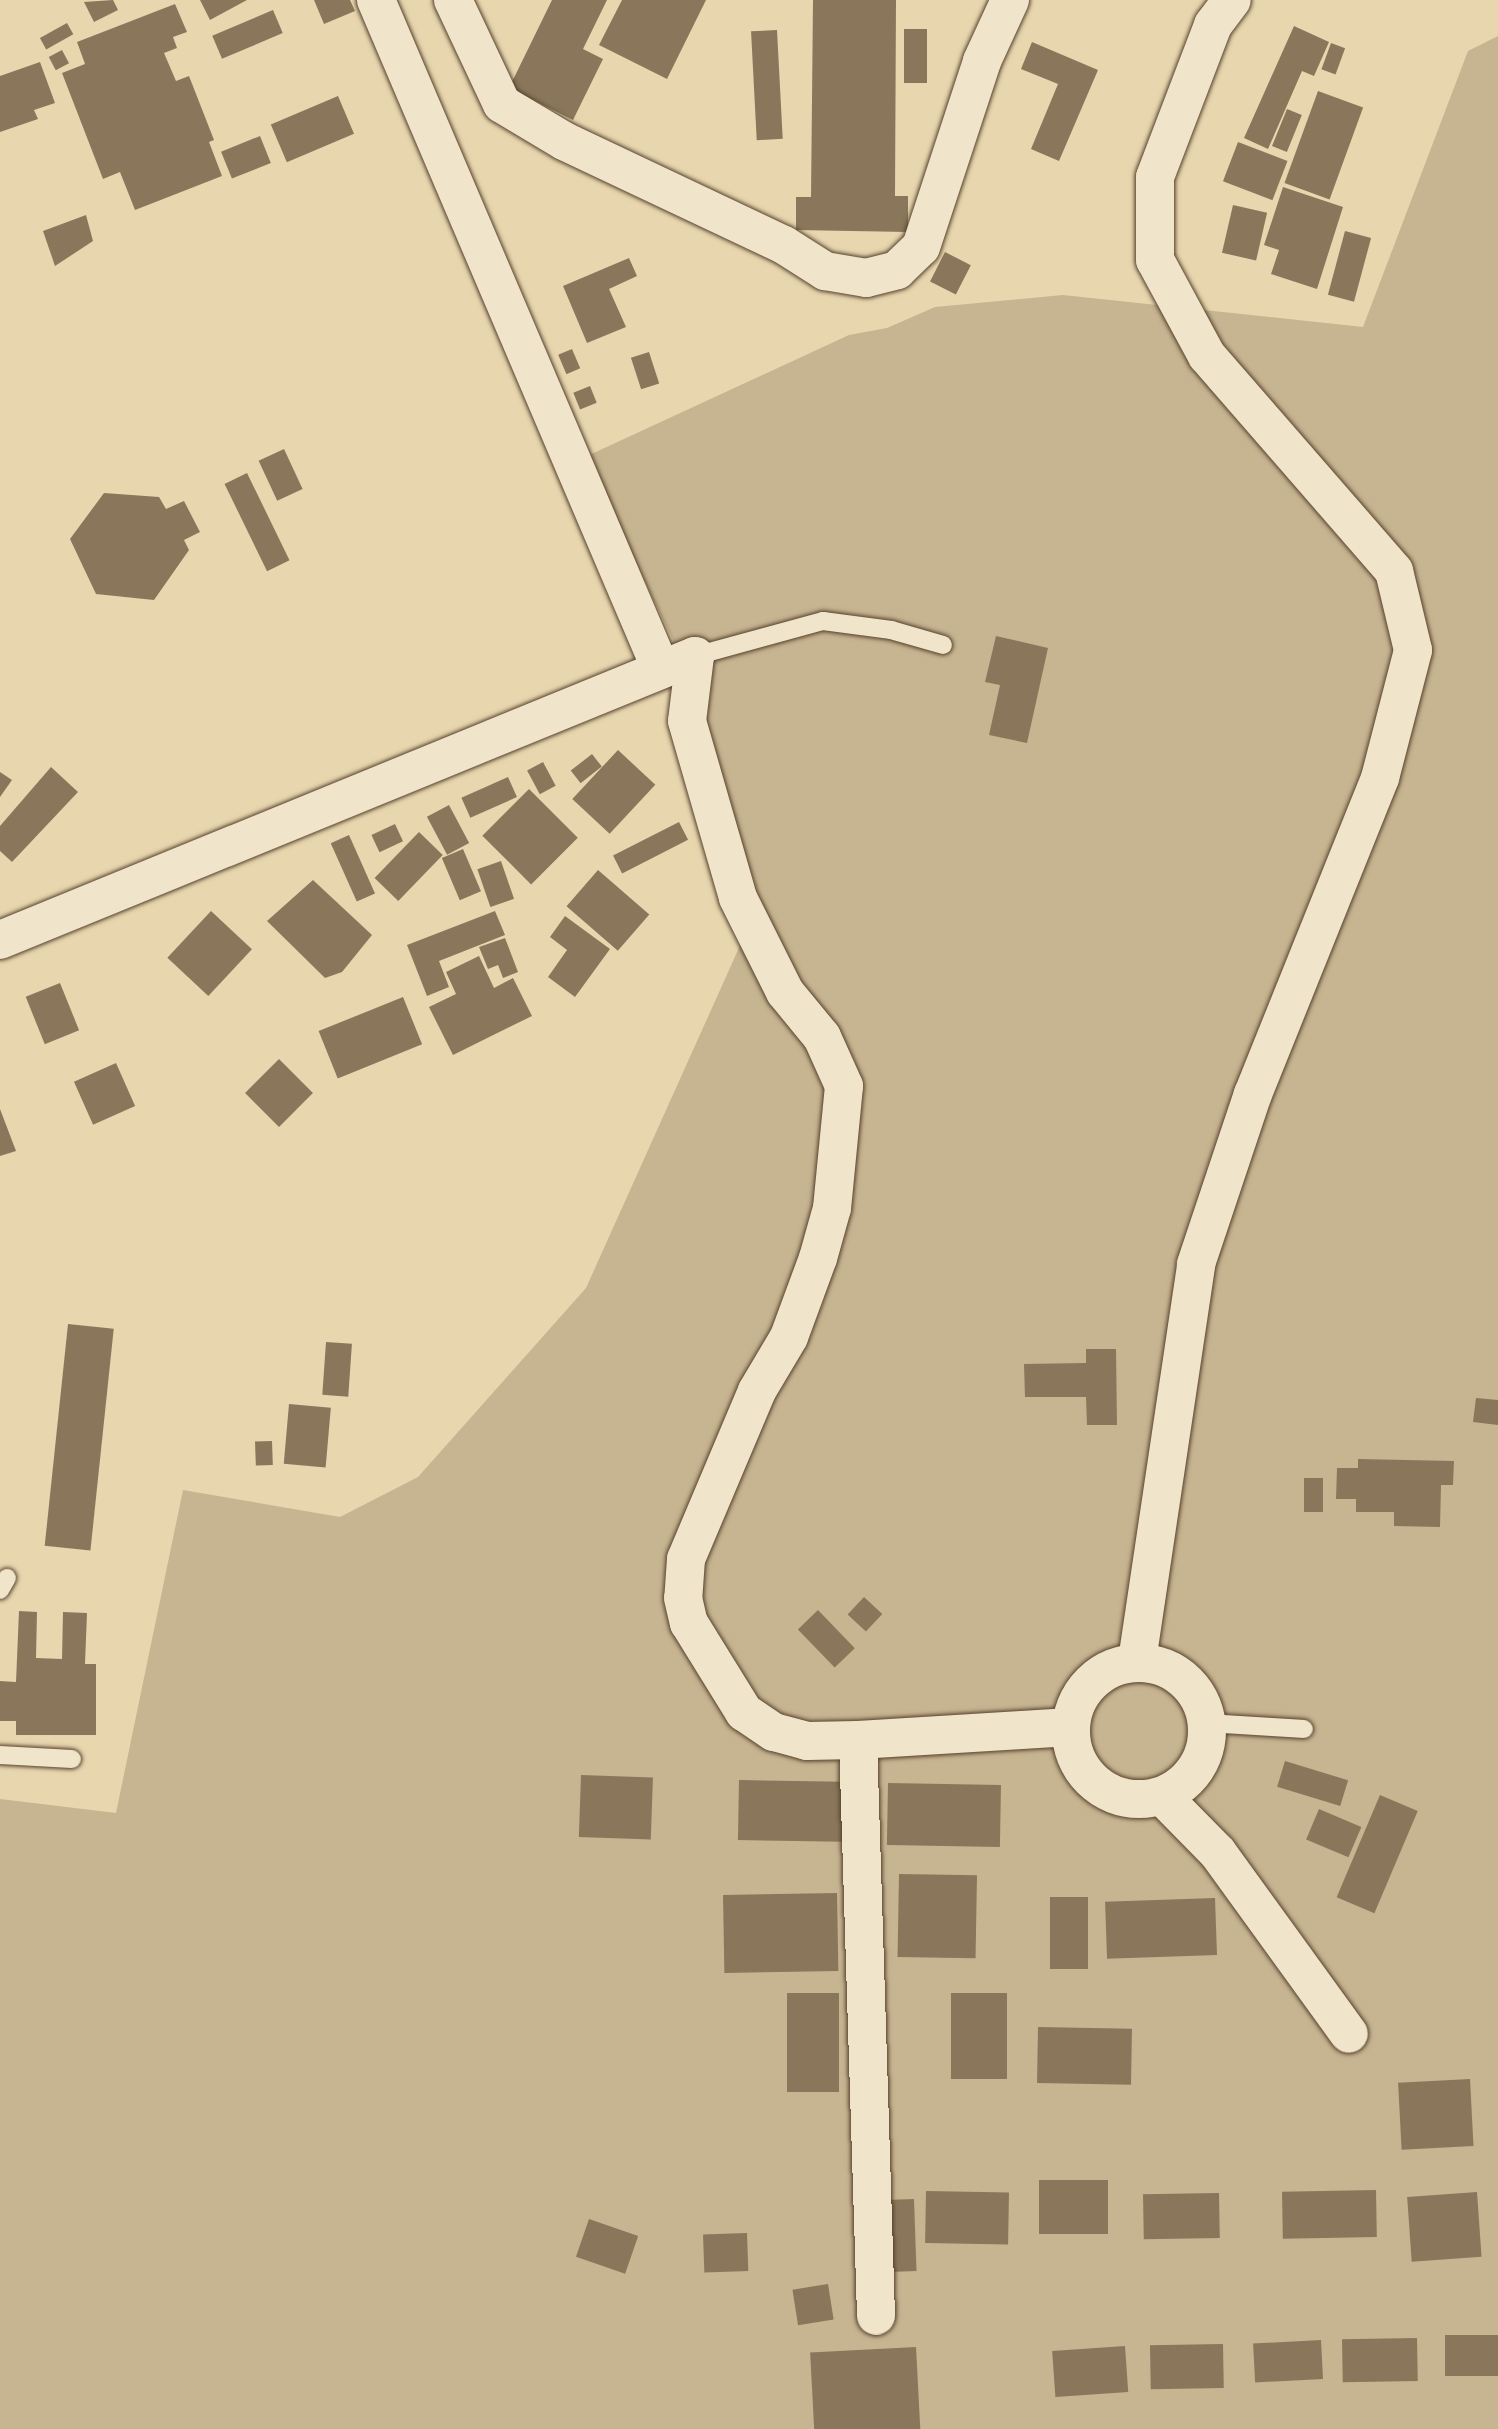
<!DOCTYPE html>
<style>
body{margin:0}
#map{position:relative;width:1498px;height:2429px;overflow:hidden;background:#e8d6af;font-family:Cardo,serif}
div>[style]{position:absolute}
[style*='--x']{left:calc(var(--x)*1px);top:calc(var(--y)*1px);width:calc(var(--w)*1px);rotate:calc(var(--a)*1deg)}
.green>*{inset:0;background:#c7b491}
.building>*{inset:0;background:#8a775b;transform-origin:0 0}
.roads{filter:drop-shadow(0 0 2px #56422c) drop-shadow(0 0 2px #56422c)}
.lane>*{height:18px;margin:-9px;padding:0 9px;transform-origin:9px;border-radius:9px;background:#f0e4cb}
.street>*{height:38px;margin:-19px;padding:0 19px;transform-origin:19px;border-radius:19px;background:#f0e4cb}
.street>.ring{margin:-19px;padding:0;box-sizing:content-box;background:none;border:38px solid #f0e4cb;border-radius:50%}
span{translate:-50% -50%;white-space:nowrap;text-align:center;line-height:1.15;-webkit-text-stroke:9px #f0e4cb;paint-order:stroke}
</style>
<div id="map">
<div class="green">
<div style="clip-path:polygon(1498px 36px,1498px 2429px,0 2429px,0 1799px,116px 1813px,183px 1490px,340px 1517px,418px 1477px,586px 1288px,747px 930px,730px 808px,673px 640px,585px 457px,849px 335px,887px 328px,935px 307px,1063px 295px,1363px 327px,1468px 51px)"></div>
</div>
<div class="building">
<div style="clip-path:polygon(113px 0,118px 10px,94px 22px,84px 2px)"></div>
<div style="clip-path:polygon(200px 0,247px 0,210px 20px)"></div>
<div style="clip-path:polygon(314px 0,350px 0,355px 11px,324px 24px)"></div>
<div style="clip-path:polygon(552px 0,607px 0,583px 49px,603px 59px,573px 120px,509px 88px)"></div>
<div style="clip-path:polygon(622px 0,706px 0,667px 79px,599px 45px)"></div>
<div style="clip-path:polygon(813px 0,896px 0,895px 196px,908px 196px,908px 232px,796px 230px,796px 197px,811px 197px)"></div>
<div style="clip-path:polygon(175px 4px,187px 32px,173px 37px,177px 48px,164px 53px,176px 81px,189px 76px,214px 140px,209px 142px,222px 176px,135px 210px,120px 172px,103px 179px,62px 73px,85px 64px,77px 42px)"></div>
<div style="left:273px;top:10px;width:25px;height:66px;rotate:67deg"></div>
<div style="left:67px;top:23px;width:13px;height:31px;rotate:61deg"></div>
<div style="clip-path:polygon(1294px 26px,1329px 42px,1314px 76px,1302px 71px,1268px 149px,1244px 138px)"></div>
<div style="left:904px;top:29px;width:23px;height:54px"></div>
<div style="left:777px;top:30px;width:109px;height:26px;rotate:87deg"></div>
<div style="clip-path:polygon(1032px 42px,1098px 70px,1059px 161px,1031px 149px,1058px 84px,1021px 69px)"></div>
<div style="left:1331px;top:43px;width:15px;height:28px;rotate:20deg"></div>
<div style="left:62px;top:50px;width:15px;height:15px;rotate:62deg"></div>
<div style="clip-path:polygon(40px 62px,55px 103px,34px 110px,38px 119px,0 132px,0 76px)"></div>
<div style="left:1318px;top:91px;width:48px;height:98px;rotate:20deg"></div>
<div style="left:338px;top:96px;width:41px;height:73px;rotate:67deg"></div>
<div style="left:1287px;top:109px;width:16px;height:40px;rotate:22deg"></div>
<div style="left:260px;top:136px;width:29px;height:42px;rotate:68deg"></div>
<div style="left:1238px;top:142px;width:53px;height:42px;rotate:21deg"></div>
<div style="clip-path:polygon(1283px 187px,1343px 207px,1317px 289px,1271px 274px,1279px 250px,1264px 245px)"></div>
<div style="left:1233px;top:205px;width:35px;height:49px;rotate:13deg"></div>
<div style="clip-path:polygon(86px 215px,93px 241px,55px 266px,43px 231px)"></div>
<div style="left:1345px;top:231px;width:27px;height:66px;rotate:15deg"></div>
<div style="left:945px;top:252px;width:29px;height:33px;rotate:27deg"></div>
<div style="clip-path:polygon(629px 258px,637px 276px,609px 289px,626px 327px,587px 343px,563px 286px)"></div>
<div style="left:572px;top:349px;width:21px;height:15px;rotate:67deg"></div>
<div style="left:649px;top:352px;width:33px;height:19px;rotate:72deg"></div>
<div style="left:590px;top:386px;width:18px;height:18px;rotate:68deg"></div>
<div style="left:284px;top:449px;width:44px;height:28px;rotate:65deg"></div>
<div style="left:247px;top:473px;width:97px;height:25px;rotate:64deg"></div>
<div style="clip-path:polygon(104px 493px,159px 497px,166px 509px,184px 501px,200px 532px,184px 540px,189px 550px,154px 600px,96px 594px,70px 539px)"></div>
<div style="clip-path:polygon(996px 636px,1048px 648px,1027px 743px,989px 735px,1000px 685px,985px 682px)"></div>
<div style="left:618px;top:750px;width:51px;height:67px;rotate:43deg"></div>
<div style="left:592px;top:754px;width:16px;height:27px;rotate:52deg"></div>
<div style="left:543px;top:762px;width:27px;height:18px;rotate:62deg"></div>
<div style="clip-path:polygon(51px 767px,78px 792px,12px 862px,0 851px,0 826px)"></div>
<div style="clip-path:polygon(0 772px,12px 780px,0 797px)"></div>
<div style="left:508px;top:777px;width:22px;height:51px;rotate:66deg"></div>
<div style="left:529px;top:789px;width:69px;height:66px;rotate:45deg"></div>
<div style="left:449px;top:805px;width:43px;height:25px;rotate:62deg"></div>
<div style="left:679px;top:822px;width:20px;height:74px;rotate:63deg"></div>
<div style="left:395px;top:824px;width:19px;height:26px;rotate:65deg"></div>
<div style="left:419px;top:832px;width:33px;height:64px;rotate:44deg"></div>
<div style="left:349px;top:835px;width:64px;height:20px;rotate:66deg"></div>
<div style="left:463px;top:849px;width:46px;height:23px;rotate:67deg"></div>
<div style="left:501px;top:861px;width:40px;height:25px;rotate:71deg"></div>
<div style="left:598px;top:870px;width:68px;height:48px;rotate:41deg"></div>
<div style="clip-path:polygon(313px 880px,372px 935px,342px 972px,325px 978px,267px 921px)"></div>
<div style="left:211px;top:911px;width:56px;height:64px;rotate:43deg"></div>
<div style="clip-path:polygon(495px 911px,505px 935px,439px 961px,449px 987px,427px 996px,407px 945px)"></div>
<div style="clip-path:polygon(565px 916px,610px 949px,575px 997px,548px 977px,567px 950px,550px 937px)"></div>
<div style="clip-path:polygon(505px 938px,518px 972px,503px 978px,498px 965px,488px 969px,479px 947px)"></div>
<div style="clip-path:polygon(479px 956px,494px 988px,513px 978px,532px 1016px,453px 1055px,429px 1007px,456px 994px,446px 972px)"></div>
<div style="left:60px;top:983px;width:51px;height:37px;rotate:68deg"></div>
<div style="left:403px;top:997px;width:51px;height:91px;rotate:68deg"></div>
<div style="left:279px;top:1059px;width:48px;height:48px;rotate:45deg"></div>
<div style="left:116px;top:1063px;width:47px;height:46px;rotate:66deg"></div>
<div style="clip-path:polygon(0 1109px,16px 1151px,0 1156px)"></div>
<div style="left:68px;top:1324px;width:46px;height:223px;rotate:6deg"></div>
<div style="left:326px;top:1342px;width:26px;height:53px;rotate:4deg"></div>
<div style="clip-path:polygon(1086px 1349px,1116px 1349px,1117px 1425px,1087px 1425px,1086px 1397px,1025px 1397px,1024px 1364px,1086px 1363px)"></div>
<div style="clip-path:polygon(1476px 1398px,1498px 1400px,1498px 1425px,1473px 1422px)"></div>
<div style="left:289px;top:1404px;width:42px;height:60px;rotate:5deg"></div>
<div style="left:272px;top:1441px;width:24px;height:17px;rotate:88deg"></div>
<div style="clip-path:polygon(1358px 1459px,1454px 1461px,1453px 1485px,1441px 1485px,1440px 1527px,1394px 1526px,1394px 1512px,1356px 1512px,1356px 1499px,1336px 1499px,1337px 1468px,1358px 1468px)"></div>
<div style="left:1304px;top:1478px;width:19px;height:34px"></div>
<div style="left:864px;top:1597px;width:25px;height:24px;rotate:43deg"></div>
<div style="left:818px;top:1610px;width:53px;height:28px;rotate:46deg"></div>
<div style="clip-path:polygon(19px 1611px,37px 1612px,36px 1658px,62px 1659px,63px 1612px,87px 1613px,85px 1664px,96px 1664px,96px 1735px,16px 1735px,16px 1721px,0 1721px,0 1681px,16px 1682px)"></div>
<div style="left:1285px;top:1761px;width:66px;height:27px;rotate:17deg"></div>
<div style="left:581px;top:1775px;width:72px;height:62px;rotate:2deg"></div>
<div style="left:739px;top:1780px;width:105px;height:60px;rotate:1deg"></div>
<div style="left:888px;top:1783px;width:113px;height:62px;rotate:1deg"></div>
<div style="left:1380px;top:1795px;width:41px;height:111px;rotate:23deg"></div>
<div style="left:1319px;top:1809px;width:46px;height:33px;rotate:23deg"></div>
<div style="left:899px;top:1874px;width:78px;height:83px;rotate:1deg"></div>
<div style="left:837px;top:1893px;width:78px;height:114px;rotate:89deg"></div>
<div style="left:1088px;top:1897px;width:72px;height:38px;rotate:90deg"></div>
<div style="left:1215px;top:1898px;width:57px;height:110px;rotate:88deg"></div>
<div style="left:787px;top:1993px;width:52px;height:99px"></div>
<div style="left:951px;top:1993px;width:56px;height:86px"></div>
<div style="left:1038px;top:2027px;width:94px;height:56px;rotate:1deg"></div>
<div style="left:1470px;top:2079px;width:67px;height:72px;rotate:87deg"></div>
<div style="left:1039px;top:2180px;width:69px;height:54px"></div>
<div style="left:1376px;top:2190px;width:47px;height:94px;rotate:89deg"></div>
<div style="left:926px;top:2191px;width:83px;height:52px;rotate:1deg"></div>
<div style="left:1477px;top:2192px;width:65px;height:70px;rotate:86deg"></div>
<div style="left:1219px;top:2193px;width:45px;height:76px;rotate:89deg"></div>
<div style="left:914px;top:2199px;width:72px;height:28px;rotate:88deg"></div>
<div style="left:589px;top:2219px;width:52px;height:40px;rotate:19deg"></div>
<div style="left:747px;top:2233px;width:38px;height:44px;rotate:88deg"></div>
<div style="left:828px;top:2284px;width:36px;height:36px;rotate:81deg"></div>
<div style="left:1498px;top:2335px;width:41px;height:53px;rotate:90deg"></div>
<div style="left:1417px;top:2338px;width:43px;height:75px;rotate:89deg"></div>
<div style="left:1321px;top:2340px;width:39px;height:68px;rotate:87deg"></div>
<div style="left:1223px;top:2344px;width:44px;height:73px;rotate:89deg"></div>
<div style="left:1125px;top:2346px;width:46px;height:73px;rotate:86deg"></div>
<div style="left:916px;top:2347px;width:82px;height:106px;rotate:87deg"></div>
</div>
<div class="roads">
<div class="lane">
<div style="--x:695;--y:656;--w:133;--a:-15.3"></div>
<div style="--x:823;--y:621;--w:69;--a:7.5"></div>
<div style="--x:891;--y:630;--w:54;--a:16.1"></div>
<div style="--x:0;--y:1590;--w:14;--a:-60"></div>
<div style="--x:1208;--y:1723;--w:96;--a:3.6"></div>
<div style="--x:0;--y:1755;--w:72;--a:3.2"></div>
</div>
<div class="street">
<div style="--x:376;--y:0;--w:725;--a:66.94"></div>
<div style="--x:453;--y:0;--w:115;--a:64.8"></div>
<div style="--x:502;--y:104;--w:72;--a:30.8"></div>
<div style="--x:564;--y:141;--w:243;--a:25.3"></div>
<div style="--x:784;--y:245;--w:49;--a:32.4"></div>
<div style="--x:825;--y:271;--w:42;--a:9.7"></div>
<div style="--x:866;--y:278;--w:32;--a:-14"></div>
<div style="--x:897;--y:270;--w:33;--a:-44"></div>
<div style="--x:921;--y:247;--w:196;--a:-71.8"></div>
<div style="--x:982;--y:61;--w:67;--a:-65.3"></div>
<div style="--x:0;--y:940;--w:751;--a:-22.23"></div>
<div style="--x:695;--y:656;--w:65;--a:97"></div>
<div style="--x:687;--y:721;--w:184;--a:73.9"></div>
<div style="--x:738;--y:898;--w:105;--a:63.4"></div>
<div style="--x:785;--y:992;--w:58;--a:50.6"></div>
<div style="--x:822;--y:1037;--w:54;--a:65.8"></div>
<div style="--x:844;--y:1086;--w:123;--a:95.6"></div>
<div style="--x:832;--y:1208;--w:52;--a:105.6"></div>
<div style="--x:818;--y:1258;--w:84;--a:110.2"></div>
<div style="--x:789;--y:1337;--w:63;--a:120.7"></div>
<div style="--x:757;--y:1391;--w:182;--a:112.9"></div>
<div style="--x:686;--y:1559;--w:39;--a:94"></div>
<div style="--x:683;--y:1598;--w:26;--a:77"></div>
<div style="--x:689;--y:1623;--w:105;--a:58.3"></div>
<div style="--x:744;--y:1712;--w:36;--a:34"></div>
<div style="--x:774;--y:1732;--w:34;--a:15"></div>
<div style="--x:807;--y:1741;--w:51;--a:-1.1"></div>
<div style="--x:858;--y:1740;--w:213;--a:-3.5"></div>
<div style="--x:1137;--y:1661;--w:401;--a:-81.5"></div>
<div style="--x:1196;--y:1264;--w:179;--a:-71.5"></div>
<div style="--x:1253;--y:1094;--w:341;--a:-68.1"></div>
<div style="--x:1380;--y:778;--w:132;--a:-75.5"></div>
<div style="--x:1413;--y:650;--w:81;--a:-103.5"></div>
<div style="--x:1394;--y:571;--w:285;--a:-131"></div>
<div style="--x:1207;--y:356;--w:109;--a:-118.4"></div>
<div style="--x:1155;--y:260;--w:83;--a:-90"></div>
<div style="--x:1155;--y:177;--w:163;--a:-69.1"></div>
<div style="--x:1213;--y:25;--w:31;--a:-53"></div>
<div class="ring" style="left:1071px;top:1663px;width:98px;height:98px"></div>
<div style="--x:858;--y:1740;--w:576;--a:88.21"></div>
<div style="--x:1163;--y:1797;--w:78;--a:45.5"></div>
<div style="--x:1218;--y:1853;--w:223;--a:54.1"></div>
</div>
</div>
</div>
